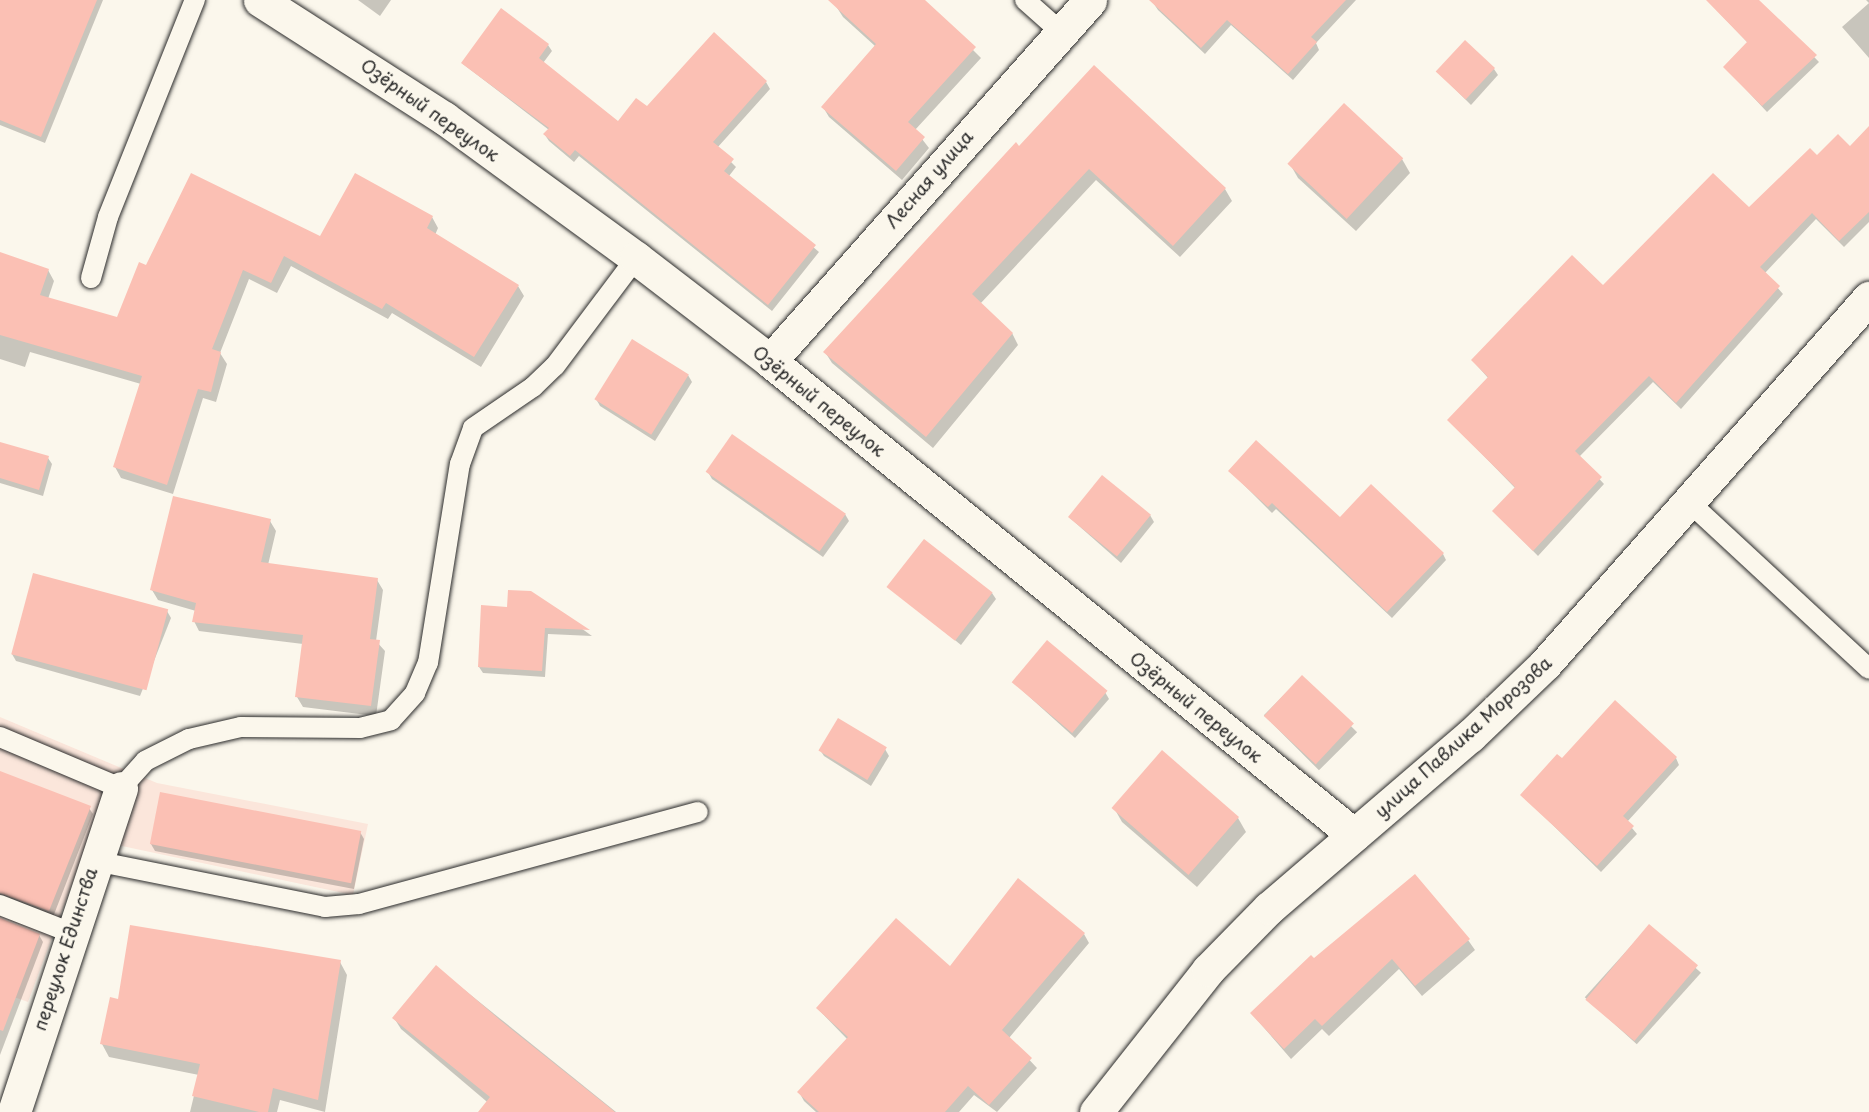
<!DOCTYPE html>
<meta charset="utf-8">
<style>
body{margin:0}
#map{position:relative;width:1869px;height:1112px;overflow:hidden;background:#fbf7ec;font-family:"Playpen Sans",sans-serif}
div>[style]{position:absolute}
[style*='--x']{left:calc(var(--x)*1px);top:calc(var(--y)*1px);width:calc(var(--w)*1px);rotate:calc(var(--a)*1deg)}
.built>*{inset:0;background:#fbe6db}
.shadow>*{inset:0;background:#0003;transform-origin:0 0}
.building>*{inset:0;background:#fbc0b4;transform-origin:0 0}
.roads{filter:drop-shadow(0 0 2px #2b2b2b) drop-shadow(0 0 2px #2b2b2b)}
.service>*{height:20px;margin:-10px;padding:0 10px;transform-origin:10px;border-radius:10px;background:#fbf7ec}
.minor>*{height:33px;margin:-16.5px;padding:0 16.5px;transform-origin:16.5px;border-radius:16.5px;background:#fbf7ec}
span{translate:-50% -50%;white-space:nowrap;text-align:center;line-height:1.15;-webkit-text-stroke:6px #fbf7ec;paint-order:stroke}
.street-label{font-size:18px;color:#2b2b2b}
</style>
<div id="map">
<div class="built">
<div style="clip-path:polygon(0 717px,157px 783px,368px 824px,353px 895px,89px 839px,28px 1002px,0 992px)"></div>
</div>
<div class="shadow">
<div style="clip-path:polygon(18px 0,103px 0,45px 143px,0 125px,0 7px)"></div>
<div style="clip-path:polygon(358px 0,391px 0,380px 16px)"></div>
<div style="clip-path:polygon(832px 0,923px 0,981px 58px,915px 130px,929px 148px,902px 180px,829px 117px,823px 107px,875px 46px,843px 17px)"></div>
<div style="clip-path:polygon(1158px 0,1356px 0,1316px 43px,1319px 50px,1293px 80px,1231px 25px,1205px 54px,1158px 10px,1154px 4px)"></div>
<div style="clip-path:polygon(1707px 0,1758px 0,1819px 62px,1767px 112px,1725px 67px,1748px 43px)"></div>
<div style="clip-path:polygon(1866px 0,1869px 0,1869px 58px,1842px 27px,1869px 3px)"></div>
<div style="clip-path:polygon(548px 45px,552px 51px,543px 63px,618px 123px,647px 108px,766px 82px,770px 89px,717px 148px,736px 167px,729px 176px,819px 252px,772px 311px,579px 156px,574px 162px,549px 141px,545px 135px,549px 130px,463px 64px)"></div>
<div style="clip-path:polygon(1094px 68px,1225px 189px,1232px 201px,1180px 257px,1096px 180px,980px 304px,1012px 333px,1018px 345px,933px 448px,832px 363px,825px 352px)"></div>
<div style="clip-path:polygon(1494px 69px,1498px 75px,1471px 105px,1438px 72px)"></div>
<div style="clip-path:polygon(1869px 128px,1869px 222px,1844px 247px,1816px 219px,1765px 273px,1783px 294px,1681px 409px,1653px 382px,1579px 457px,1604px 484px,1538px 556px,1494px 511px,1516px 489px,1449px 420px,1489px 379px,1473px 361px,1749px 209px,1817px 158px,1850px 148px)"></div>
<div style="clip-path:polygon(1402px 159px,1410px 173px,1356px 231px,1298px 178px,1290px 164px)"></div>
<div style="clip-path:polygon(432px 217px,438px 228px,435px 235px,518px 286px,524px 296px,481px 367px,392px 313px,388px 319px,291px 266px,277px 293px,249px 279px,220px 353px,227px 364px,216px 402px,203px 398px,173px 494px,121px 478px,115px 467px,141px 384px,30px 352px,25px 367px,0 359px,0 254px,48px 270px,54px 281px,48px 299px,118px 319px,147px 267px)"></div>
<div style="clip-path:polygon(633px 341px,688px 375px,692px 382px,655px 441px,600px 406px,596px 399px)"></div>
<div style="clip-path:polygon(0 444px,48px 458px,52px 464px,43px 496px,0 483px)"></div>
<div style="clip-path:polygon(1230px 471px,1340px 519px,1443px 554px,1446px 560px,1392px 618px,1276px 509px,1272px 513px)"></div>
<div style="clip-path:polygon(708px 472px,845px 514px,849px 521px,823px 557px,712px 479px)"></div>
<div style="clip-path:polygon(1150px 515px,1154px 522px,1121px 563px,1070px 518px)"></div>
<div style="clip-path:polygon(270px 521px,276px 531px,268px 565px,377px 580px,383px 590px,376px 641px,385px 651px,376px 716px,303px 707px,297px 697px,303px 644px,199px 631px,194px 621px,196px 611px,158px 600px,152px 590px)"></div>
<div style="clip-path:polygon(889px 587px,992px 593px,996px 599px,961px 645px)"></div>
<div style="clip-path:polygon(531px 592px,592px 636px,548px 634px,545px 677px,483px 673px,479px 667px,509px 608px)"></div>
<div style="clip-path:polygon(167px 611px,171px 618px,140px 696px,16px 661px,12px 654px)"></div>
<div style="left:1302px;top:677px;width:78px;height:54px;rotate:45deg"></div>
<div style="clip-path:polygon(1013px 682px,1105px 692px,1109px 699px,1075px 738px)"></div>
<div style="clip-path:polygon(885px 749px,889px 756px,871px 786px,824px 756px,820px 750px)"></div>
<div style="clip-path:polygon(1676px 758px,1679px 765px,1627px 822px,1637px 834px,1601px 872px,1522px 795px,1562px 760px)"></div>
<div style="clip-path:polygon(0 773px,89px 808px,93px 814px,53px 917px,0 901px)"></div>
<div style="clip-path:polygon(1114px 808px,1238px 818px,1246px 832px,1197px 887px,1122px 822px)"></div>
<div style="clip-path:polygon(360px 832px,364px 839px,354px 889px,155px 851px,151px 844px)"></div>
<div style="clip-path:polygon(0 919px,39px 935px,43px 942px,0 1055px)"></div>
<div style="left:1649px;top:926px;width:70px;height:96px;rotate:42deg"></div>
<div style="clip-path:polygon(1084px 934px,1089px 943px,1009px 1038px,1037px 1068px,997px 1112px,974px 1095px,959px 1112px,816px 1112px,804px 1101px,799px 1092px,848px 1040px,817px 1008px)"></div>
<div style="clip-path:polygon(1468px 940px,1475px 950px,1422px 996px,1399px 969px,1329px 1036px,1322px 1029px,1291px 1059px,1252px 1014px,1314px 960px)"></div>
<div style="clip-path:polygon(340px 962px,347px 975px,325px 1112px,280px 1100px,277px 1112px,190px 1112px,199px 1075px,109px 1057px,102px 1044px,119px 1001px)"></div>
<div style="clip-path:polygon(436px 967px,616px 1112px,499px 1112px,401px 1029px,394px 1018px)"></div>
</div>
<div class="building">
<div style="clip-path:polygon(0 0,97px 0,41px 137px,0 120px)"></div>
<div style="clip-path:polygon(828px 0,925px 0,976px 47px,908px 122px,925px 137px,896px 171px,821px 107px,876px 44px)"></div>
<div style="clip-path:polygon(1149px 0,1346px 0,1311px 37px,1317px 42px,1288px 74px,1227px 20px,1201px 48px)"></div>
<div style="clip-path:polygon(1706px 0,1759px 0,1817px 55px,1762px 106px,1723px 67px,1747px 42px)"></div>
<div style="clip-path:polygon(501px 8px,549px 44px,539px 58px,618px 121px,636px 98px,647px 106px,714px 32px,767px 81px,713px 142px,734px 159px,724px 171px,816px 245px,768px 305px,575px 150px,570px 156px,543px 134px,549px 128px,461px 63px)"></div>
<div style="left:1465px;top:40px;width:41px;height:43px;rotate:43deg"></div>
<div style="clip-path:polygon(1094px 65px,1226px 188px,1173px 246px,1089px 169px,972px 294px,1013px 333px,926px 437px,823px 352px,1016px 142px,1019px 146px)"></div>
<div style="left:1344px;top:103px;width:81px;height:83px;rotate:43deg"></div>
<div style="clip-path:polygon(1869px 126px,1869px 212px,1839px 241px,1812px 213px,1760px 267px,1780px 286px,1676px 403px,1649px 376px,1575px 451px,1602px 477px,1533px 551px,1492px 511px,1515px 487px,1447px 420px,1488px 377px,1471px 360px,1572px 255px,1603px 285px,1713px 173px,1749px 207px,1810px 148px,1817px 155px,1838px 134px,1850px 146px)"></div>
<div style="clip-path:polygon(191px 173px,320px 236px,355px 173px,433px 216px,427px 228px,519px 285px,474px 357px,386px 303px,382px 309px,284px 256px,271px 283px,243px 270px,212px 349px,221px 352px,211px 392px,198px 389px,167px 485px,113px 467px,142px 376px,0 335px,0 252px,49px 269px,40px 295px,117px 317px,139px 262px,146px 265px)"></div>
<div style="left:632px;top:339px;width:67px;height:71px;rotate:32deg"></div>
<div style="left:732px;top:434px;width:139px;height:46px;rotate:35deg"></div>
<div style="clip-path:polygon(1256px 440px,1340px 517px,1371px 484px,1444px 553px,1387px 612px,1272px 503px,1268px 507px,1228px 471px)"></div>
<div style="clip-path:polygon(0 442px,49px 456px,39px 490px,0 478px)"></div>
<div style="left:1102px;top:475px;width:63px;height:54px;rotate:39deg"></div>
<div style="clip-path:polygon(173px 496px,271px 519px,261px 562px,378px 578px,370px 639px,380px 640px,371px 706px,295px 697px,303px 635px,192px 622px,196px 603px,150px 590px)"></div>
<div style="left:924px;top:539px;width:87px;height:61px;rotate:38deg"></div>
<div style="left:33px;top:573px;width:140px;height:84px;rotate:15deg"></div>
<div style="clip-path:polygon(508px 590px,531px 591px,590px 630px,545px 628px,542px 671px,478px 667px,481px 605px,507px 607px)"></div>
<div style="left:1047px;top:640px;width:79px;height:55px;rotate:40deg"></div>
<div style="left:1302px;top:675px;width:71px;height:56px;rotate:43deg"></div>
<div style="clip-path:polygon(1615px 700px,1677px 757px,1623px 816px,1634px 826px,1597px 866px,1520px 795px,1557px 754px,1562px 758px)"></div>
<div style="left:838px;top:718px;width:57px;height:38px;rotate:31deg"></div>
<div style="left:1162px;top:750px;width:102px;height:77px;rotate:41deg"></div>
<div style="clip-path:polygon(0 771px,91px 806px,49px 911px,0 893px)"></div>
<div style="left:160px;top:792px;width:205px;height:53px;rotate:11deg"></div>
<div style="clip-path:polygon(1415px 874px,1470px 939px,1415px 986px,1392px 959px,1322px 1026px,1315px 1019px,1284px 1049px,1250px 1013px,1311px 955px,1314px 958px)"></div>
<div style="clip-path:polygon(1018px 878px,1085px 933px,1002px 1030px,1032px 1058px,989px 1105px,968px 1086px,945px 1112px,819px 1112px,797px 1092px,848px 1037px,816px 1008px,896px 918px,950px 966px)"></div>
<div style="clip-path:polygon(0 918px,40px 934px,3px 1031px,0 1030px)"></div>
<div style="left:1649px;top:924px;width:64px;height:99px;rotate:40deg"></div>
<div style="clip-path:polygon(130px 925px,341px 960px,318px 1100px,273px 1088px,268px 1112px,259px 1112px,192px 1096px,200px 1064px,100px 1044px,110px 997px,118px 999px)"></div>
<div style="clip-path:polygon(436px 965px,500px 1020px,615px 1112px,478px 1112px,490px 1097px,392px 1018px)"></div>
</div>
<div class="roads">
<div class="service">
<div style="--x:1025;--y:0;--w:48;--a:41.6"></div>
<div style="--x:91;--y:278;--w:63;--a:-74.4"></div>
<div style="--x:108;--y:217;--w:234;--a:-68.2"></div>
<div style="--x:1690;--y:503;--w:244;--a:42.8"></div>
<div style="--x:0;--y:737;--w:131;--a:22.9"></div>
<div style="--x:121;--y:788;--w:36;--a:-48"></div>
<div style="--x:145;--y:761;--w:49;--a:-26.6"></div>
<div style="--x:189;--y:739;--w:53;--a:-13"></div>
<div style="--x:241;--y:727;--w:119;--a:0.5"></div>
<div style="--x:360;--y:728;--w:32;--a:-14"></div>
<div style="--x:391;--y:720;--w:36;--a:-48"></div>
<div style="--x:415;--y:693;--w:33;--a:-67"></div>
<div style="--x:428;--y:663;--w:202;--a:-80.9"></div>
<div style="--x:460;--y:464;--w:38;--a:-70"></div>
<div style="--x:473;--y:428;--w:73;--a:-34.3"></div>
<div style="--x:533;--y:387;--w:30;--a:-44"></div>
<div style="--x:555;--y:366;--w:135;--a:-53.1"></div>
<div style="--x:95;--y:861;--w:235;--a:11.3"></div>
<div style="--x:325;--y:907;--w:34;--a:-5"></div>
<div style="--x:359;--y:904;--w:351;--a:-15.2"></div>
<div style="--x:0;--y:905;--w:77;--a:21.3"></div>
</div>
<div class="minor">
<div style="--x:260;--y:0;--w:219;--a:32.7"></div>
<div style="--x:444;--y:118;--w:238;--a:36.1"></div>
<div style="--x:636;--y:258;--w:169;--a:37.5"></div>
<div style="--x:770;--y:361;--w:752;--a:39.06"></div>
<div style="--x:770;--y:361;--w:482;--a:-48.4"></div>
<div style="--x:14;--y:1112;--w:341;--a:-71.7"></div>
<div style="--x:1096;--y:1112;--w:181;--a:-51.7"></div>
<div style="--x:1208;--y:970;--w:87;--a:-45.5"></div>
<div style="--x:1269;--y:908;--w:265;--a:-40.6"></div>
<div style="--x:1470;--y:736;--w:104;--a:-43.8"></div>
<div style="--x:1545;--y:664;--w:489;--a:-48.5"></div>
</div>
</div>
<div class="street-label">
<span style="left:430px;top:110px;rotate:35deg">Озёрный переулок</span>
<span style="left:929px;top:179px;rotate:-49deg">Лесная улица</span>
<span style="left:819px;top:401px;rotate:39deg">Озёрный переулок</span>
<span style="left:1196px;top:707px;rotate:39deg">Озёрный переулок</span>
<span style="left:1463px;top:737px;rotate:-42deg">улица Павлика Морозова</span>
<span style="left:65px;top:949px;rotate:-72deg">переулок Единства</span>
</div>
</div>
